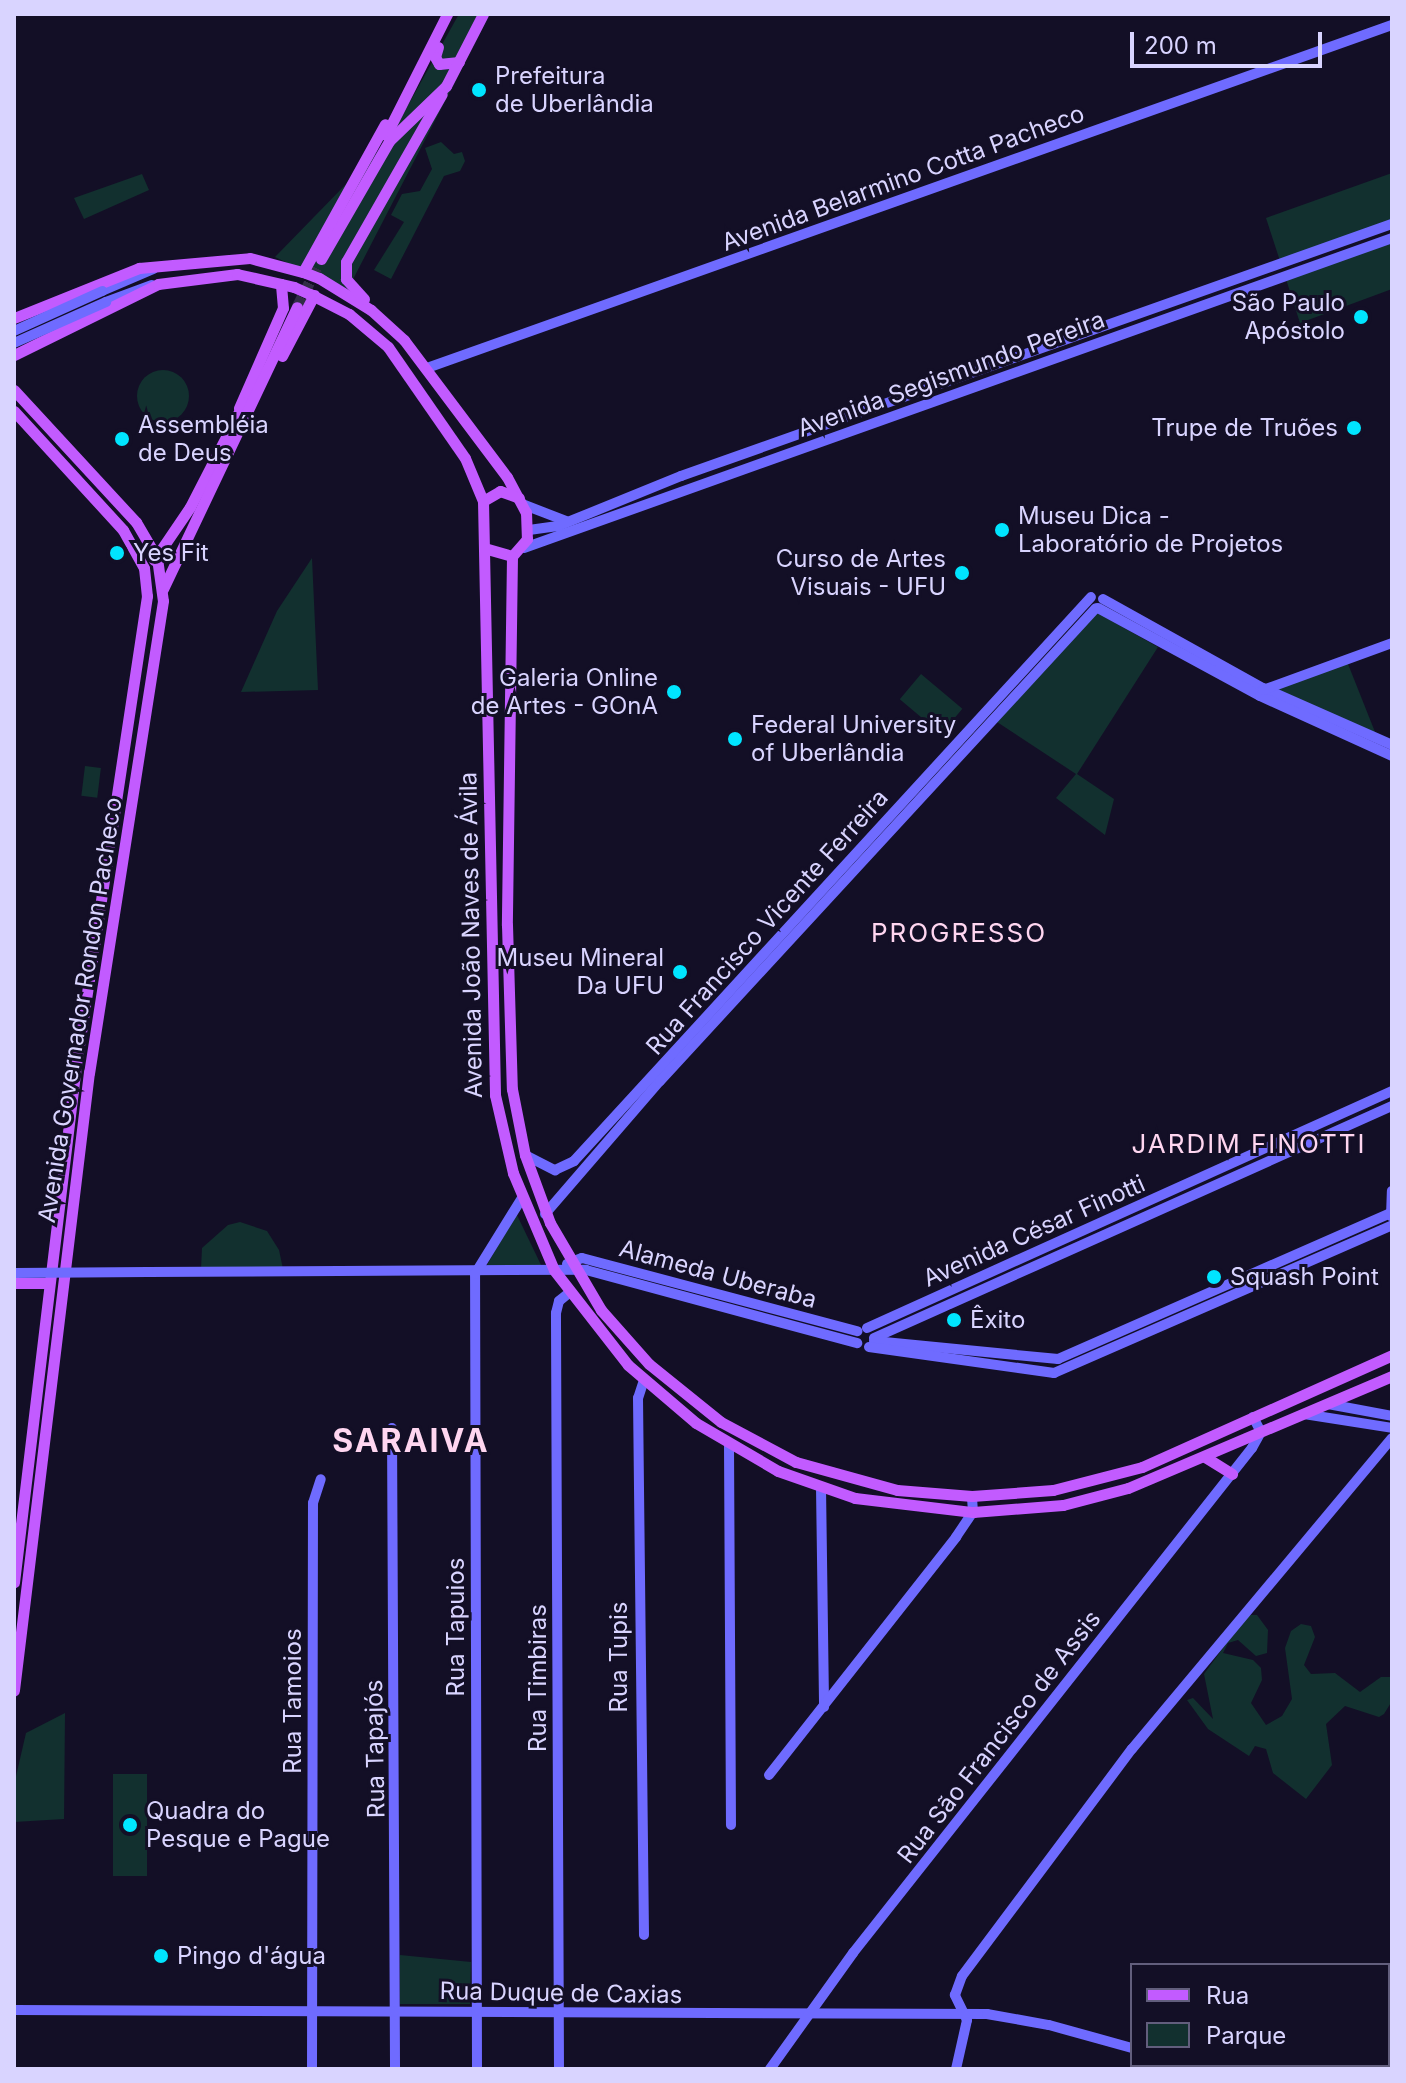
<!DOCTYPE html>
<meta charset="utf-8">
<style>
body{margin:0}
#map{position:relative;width:1406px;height:2083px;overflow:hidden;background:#130f26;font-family:Inter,sans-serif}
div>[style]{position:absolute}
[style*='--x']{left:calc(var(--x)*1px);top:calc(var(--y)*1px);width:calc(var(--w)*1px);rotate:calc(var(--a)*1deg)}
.green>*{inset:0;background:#12302f;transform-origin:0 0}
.round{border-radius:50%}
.primary-tunnel>*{height:11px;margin-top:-5.5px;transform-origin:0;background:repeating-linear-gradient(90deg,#312d47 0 11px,transparent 0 16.5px)}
.secondary>*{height:10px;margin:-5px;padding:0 5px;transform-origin:5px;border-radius:5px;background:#6f6bff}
.primary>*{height:11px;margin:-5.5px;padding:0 5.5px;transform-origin:5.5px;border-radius:5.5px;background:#c25bff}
.secondary-bridge>*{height:10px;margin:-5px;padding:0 5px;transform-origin:5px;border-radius:5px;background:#6f6bff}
.primary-bridge>*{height:11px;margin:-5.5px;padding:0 5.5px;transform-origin:5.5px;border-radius:5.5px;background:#c25bff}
.dots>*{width:22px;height:22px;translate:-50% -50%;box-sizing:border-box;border:4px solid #130f26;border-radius:50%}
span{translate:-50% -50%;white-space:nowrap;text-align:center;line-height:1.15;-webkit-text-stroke:6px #130f26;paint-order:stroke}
.poi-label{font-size:24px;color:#d9d4ff}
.left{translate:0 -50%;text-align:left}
.right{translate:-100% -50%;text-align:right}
.street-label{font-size:24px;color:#d9d4ff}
.neighbourhood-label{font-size:26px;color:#ffd6f0;letter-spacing:2px}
.district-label{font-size:32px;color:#ffd6f0;font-weight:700;letter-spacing:2px}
.frame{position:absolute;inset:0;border:16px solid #d9d4ff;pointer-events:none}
.legend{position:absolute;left:1130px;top:1963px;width:260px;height:104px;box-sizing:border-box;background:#130f26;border:2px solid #625e7d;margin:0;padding:10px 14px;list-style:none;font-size:24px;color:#d9d4ff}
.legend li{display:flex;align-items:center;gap:16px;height:40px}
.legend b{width:40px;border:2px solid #625e7d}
.scale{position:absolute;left:1130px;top:32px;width:192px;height:36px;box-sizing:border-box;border:4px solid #d9d4ff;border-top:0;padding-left:10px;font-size:24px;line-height:28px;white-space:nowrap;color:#d9d4ff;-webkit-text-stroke:6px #130f26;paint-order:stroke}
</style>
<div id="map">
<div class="green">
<div style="clip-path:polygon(459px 14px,490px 14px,347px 291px,275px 257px,388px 141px)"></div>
<div style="clip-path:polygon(441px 142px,454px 154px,462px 152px,465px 161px,460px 171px,444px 176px,391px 279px,374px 270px,404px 222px,391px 215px,402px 194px,420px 191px,432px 169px,425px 148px)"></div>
<div style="clip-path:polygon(1392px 173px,1392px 222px,1280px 261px,1266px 218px)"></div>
<div style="clip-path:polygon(142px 174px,149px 190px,84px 219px,74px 198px)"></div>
<div style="clip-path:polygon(1392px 237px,1392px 289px,1300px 323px,1285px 276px)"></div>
<div class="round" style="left:137px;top:370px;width:52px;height:52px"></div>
<div style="clip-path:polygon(312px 558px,318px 690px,241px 692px,277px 611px)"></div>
<div style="clip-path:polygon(1097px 613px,1158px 647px,1077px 774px,1114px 799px,1105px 835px,1056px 798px,1076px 774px,997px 722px)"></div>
<div style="clip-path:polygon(1346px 659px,1377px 737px,1263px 687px)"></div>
<div style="left:921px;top:674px;width:54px;height:33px;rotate:40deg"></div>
<div style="left:85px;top:766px;width:16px;height:30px;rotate:7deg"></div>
<div style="clip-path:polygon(516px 1213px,542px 1267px,486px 1267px)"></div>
<div style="clip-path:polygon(240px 1222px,267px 1231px,279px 1250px,283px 1269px,201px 1269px,202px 1248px,228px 1225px)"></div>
<div style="clip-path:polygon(1251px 1615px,1257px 1615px,1268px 1630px,1267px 1653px,1256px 1656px,1238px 1640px,1228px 1643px,1223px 1653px,1253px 1660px,1261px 1668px,1262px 1680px,1251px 1703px,1266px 1725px,1282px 1716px,1292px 1699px,1285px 1648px,1291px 1631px,1301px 1624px,1311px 1626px,1315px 1637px,1304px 1665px,1311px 1674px,1335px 1673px,1360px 1692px,1381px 1677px,1392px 1677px,1392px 1701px,1384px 1714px,1379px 1717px,1345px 1706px,1326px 1724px,1332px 1765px,1306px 1799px,1273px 1773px,1266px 1749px,1255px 1746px,1249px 1756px,1208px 1729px,1187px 1700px,1193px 1698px,1213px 1719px,1204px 1674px,1245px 1618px)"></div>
<div style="clip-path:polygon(65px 1713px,64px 1819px,14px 1822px,14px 1785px,26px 1733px)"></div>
<div style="left:113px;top:1774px;width:34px;height:102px"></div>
<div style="clip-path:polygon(400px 1955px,471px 1962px,470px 2004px,400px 2004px)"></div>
</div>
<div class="primary-tunnel">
<div style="--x:297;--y:307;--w:54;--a:-63.4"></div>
</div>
<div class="secondary">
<div style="--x:102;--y:291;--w:56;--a:-23.3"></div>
<div style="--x:106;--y:302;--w:49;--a:-20.3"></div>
<div style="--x:427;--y:368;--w:1024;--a:-19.57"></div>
<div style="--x:522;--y:504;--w:47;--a:21.1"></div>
<div style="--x:529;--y:530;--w:29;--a:-8"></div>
<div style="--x:558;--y:526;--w:133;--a:-22.1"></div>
<div style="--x:681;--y:476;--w:754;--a:-19.52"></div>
<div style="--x:524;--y:548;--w:922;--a:-19.65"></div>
<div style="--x:1103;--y:599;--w:183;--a:29.1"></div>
<div style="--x:1263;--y:688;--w:141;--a:23.8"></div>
<div style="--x:1098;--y:608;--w:184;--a:28.5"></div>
<div style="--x:1260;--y:696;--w:145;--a:24.4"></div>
<div style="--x:1263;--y:690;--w:137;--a:-20"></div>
<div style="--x:525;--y:1155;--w:34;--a:27"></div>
<div style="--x:555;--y:1170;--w:21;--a:-25"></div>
<div style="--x:574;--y:1161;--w:765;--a:-47.49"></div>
<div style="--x:545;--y:1214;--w:176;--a:-49.2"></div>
<div style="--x:660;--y:1081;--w:643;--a:-47.33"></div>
<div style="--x:1391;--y:1216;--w:25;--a:-88"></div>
<div style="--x:567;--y:1264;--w:16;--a:-22"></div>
<div style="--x:582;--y:1258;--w:285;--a:14.9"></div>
<div style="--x:148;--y:1272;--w:438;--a:-0.3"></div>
<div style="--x:586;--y:1270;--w:281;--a:15.1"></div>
<div style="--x:867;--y:1328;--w:576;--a:-24.3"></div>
<div style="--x:874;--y:1338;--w:568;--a:-24.13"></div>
<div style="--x:874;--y:1341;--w:185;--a:5.6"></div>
<div style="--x:1058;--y:1359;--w:363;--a:-23.7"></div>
<div style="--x:869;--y:1347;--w:187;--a:8"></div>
<div style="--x:1054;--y:1373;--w:369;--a:-23.6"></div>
<div style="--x:644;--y:1380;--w:19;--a:108"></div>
<div style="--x:638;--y:1398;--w:537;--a:89.36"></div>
<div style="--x:1328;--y:1404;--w:65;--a:10.6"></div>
<div style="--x:1304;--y:1414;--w:89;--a:9"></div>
<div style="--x:392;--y:1428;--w:641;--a:89.73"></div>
<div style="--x:729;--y:1445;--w:380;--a:89.7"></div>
<div style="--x:821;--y:1487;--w:220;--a:89.2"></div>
<div style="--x:769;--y:1775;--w:303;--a:-51.8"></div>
<div style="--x:956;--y:1537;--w:30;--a:-56"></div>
<div style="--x:973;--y:1512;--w:16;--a:-94"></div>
<div style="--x:14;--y:2010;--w:973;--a:0.24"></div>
<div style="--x:987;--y:2014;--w:63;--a:10.1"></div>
<div style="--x:1049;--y:2025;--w:86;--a:15.5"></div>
<div style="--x:1159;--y:2065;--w:6;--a:39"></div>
<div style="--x:312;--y:2069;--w:566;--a:-89.9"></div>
<div style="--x:313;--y:1503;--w:25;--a:-72"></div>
<div style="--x:477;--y:2069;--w:795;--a:-90.14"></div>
<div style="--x:475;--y:1274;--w:89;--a:-58.3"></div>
<div style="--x:559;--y:2069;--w:756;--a:-90.23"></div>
<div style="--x:556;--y:1313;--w:12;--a:-76"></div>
<div style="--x:559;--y:1301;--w:13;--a:-39"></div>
<div style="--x:770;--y:2069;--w:143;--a:-54.4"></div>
<div style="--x:853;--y:1953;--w:644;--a:-51.69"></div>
<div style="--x:1252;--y:1448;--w:18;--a:-61"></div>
<div style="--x:1261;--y:1432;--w:17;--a:-118"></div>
<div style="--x:956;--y:2069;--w:50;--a:-77.3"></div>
<div style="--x:967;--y:2020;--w:28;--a:-116"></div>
<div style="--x:955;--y:1995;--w:20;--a:-70"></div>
<div style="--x:962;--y:1976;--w:284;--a:-53.2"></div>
<div style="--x:1132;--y:1749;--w:405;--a:-50.1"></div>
</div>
<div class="primary">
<div style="--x:438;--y:47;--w:10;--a:107"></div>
<div style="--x:435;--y:57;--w:8;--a:60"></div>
<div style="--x:439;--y:64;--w:20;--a:-6"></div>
<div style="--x:386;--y:135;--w:136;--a:-63.2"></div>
<div style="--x:321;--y:259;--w:136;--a:-60"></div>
<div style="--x:389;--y:141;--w:79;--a:-44"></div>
<div style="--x:446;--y:86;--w:81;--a:-62.8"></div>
<div style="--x:303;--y:272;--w:169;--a:-61"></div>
<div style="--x:319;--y:278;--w:61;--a:31.6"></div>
<div style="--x:371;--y:310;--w:45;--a:42.3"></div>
<div style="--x:404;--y:340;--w:171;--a:53.1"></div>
<div style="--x:507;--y:477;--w:40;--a:62"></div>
<div style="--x:526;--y:512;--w:27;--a:88"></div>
<div style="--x:527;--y:539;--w:23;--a:131"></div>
<div style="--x:512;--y:556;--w:25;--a:-164"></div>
<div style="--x:310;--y:294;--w:44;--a:27.1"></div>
<div style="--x:349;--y:314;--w:51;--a:40.2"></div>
<div style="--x:388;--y:347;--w:135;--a:55.3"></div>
<div style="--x:465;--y:458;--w:47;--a:67.3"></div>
<div style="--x:483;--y:501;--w:594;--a:88.84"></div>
<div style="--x:495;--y:1095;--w:80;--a:77"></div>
<div style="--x:513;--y:1173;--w:105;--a:67.1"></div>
<div style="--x:554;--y:1270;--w:120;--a:52.1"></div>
<div style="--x:628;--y:1365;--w:89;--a:40.5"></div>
<div style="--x:696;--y:1423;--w:95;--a:30.3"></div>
<div style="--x:778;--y:1471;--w:82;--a:19.3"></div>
<div style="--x:855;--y:1498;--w:119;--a:6.8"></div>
<div style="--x:973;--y:1512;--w:90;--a:-4.4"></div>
<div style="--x:1063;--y:1505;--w:67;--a:-14.7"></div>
<div style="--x:1128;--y:1488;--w:287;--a:-23"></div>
<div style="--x:364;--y:299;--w:27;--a:-132"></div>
<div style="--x:346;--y:279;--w:17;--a:-90"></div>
<div style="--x:346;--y:262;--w:193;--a:-60.3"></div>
<div style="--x:14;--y:318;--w:135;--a:-21.8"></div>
<div style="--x:139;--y:268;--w:111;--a:-5.1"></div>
<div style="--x:250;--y:258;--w:58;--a:15"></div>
<div style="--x:14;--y:355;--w:161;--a:-26.2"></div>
<div style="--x:158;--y:284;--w:80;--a:-7.2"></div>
<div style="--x:237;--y:274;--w:58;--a:12.8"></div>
<div style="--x:282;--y:356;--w:69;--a:-62.3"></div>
<div style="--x:14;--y:390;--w:180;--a:47.3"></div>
<div style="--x:136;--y:522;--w:42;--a:59.7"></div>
<div style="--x:157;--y:558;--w:43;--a:82.1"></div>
<div style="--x:163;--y:601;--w:477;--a:98.9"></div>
<div style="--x:89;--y:1072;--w:623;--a:96.92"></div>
<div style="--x:239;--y:408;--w:109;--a:-66.3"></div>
<div style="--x:283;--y:308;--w:24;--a:-95"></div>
<div style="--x:14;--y:411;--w:161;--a:47.5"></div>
<div style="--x:123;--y:530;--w:43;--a:61.1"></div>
<div style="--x:144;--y:568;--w:28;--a:84"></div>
<div style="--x:147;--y:596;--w:466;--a:98.6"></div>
<div style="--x:77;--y:1057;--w:529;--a:96.84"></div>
<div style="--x:483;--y:501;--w:20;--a:-30"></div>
<div style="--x:500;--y:491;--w:20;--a:20"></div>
<div style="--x:512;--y:556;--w:369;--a:90.8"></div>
<div style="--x:507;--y:925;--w:164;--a:88.3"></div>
<div style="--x:512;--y:1089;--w:67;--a:78.9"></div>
<div style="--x:525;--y:1155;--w:72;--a:69.8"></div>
<div style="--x:550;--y:1223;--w:101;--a:59.6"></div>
<div style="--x:601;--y:1310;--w:72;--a:48.4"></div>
<div style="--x:649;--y:1364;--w:92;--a:38.9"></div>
<div style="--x:721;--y:1422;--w:85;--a:28.1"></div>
<div style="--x:796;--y:1462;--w:105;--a:15.5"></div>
<div style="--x:897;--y:1490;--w:75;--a:4.6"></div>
<div style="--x:972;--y:1496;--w:81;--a:-4.2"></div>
<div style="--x:1053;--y:1490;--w:92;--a:-14.5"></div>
<div style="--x:1142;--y:1467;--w:274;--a:-24.1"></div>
<div style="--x:154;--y:560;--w:64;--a:-55.8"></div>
<div style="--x:190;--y:507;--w:118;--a:-62.8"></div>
<div style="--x:163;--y:589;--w:312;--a:-64.6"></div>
<div style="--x:14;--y:1283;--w:35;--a:0"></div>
<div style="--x:1205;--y:1457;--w:32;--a:32"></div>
</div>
<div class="secondary-bridge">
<div style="--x:14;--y:331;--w:97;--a:-24.4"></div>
<div style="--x:14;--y:343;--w:101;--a:-24"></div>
<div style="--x:14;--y:1273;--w:134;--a:-0.4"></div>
</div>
<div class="primary-bridge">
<div style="--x:306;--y:273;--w:14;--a:21"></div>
<div style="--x:294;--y:287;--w:17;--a:24"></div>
</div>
<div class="dots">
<div style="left:479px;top:90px;background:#00e5ff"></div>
<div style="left:1361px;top:317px;background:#00e5ff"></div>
<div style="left:1354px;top:428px;background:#00e5ff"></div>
<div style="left:122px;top:439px;background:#00e5ff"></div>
<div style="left:1002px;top:530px;background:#00e5ff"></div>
<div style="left:117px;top:553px;background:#00e5ff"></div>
<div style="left:962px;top:573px;background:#00e5ff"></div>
<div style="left:674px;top:692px;background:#00e5ff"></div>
<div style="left:735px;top:739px;background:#00e5ff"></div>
<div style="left:680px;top:972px;background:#00e5ff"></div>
<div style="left:1214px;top:1277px;background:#00e5ff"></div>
<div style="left:954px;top:1320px;background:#00e5ff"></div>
<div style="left:130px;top:1825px;background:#00e5ff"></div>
<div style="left:161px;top:1956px;background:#00e5ff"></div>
</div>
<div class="poi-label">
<span class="left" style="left:495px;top:90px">Prefeitura<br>de Uberlândia</span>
<span class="right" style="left:1345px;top:317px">São Paulo<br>Apóstolo</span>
<span class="left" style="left:138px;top:439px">Assembléia<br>de Deus</span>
<span class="right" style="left:1338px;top:428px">Trupe de Truões</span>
<span class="left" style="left:1018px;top:530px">Museu Dica -<br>Laboratório de Projetos</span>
<span class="left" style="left:133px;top:553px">Yes Fit</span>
<span class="right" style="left:946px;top:573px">Curso de Artes<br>Visuais - UFU</span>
<span class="right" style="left:658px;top:692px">Galeria Online<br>de Artes - GOnA</span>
<span class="left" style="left:751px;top:739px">Federal University<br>of Uberlândia</span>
<span class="right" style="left:664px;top:972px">Museu Mineral<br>Da UFU</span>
<span class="left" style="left:1230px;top:1277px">Squash Point</span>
<span class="left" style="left:970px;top:1320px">Êxito</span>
<span class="left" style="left:146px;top:1825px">Quadra do<br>Pesque e Pague</span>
<span class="left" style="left:177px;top:1956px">Pingo d'água</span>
</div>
<div class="street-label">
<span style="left:903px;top:178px;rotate:-20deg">Avenida Belarmino Cotta Pacheco</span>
<span style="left:951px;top:374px;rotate:-20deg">Avenida Segismundo Pereira</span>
<span style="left:767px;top:922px;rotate:-48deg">Rua Francisco Vicente Ferreira</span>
<span style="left:471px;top:935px;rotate:-91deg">Avenida João Naves de Ávila</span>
<span style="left:80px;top:1010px;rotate:-81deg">Avenida Governador Rondon Pacheco</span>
<span style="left:1034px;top:1231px;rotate:-24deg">Avenida César Finotti</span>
<span style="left:718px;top:1274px;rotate:15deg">Alameda Uberaba</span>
<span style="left:456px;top:1627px;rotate:-90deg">Rua Tapuios</span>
<span style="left:619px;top:1657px;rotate:-90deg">Rua Tupis</span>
<span style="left:538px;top:1678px;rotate:-90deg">Rua Timbiras</span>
<span style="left:293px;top:1701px;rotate:-90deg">Rua Tamoios</span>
<span style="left:999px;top:1737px;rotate:-52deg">Rua São Francisco de Assis</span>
<span style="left:375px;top:1749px;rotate:-91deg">Rua Tapajós</span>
<span style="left:561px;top:1993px;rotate:1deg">Rua Duque de Caxias</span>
</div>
<div class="neighbourhood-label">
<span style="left:959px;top:933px">PROGRESSO</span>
<span style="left:1249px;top:1144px">JARDIM FINOTTI</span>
</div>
<div class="district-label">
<span style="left:411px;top:1441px">SARAIVA</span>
</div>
<div class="frame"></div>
<ul class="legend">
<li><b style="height:10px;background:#c25bff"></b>Rua</li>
<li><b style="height:22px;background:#12302f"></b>Parque</li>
</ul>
<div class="scale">200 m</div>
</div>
